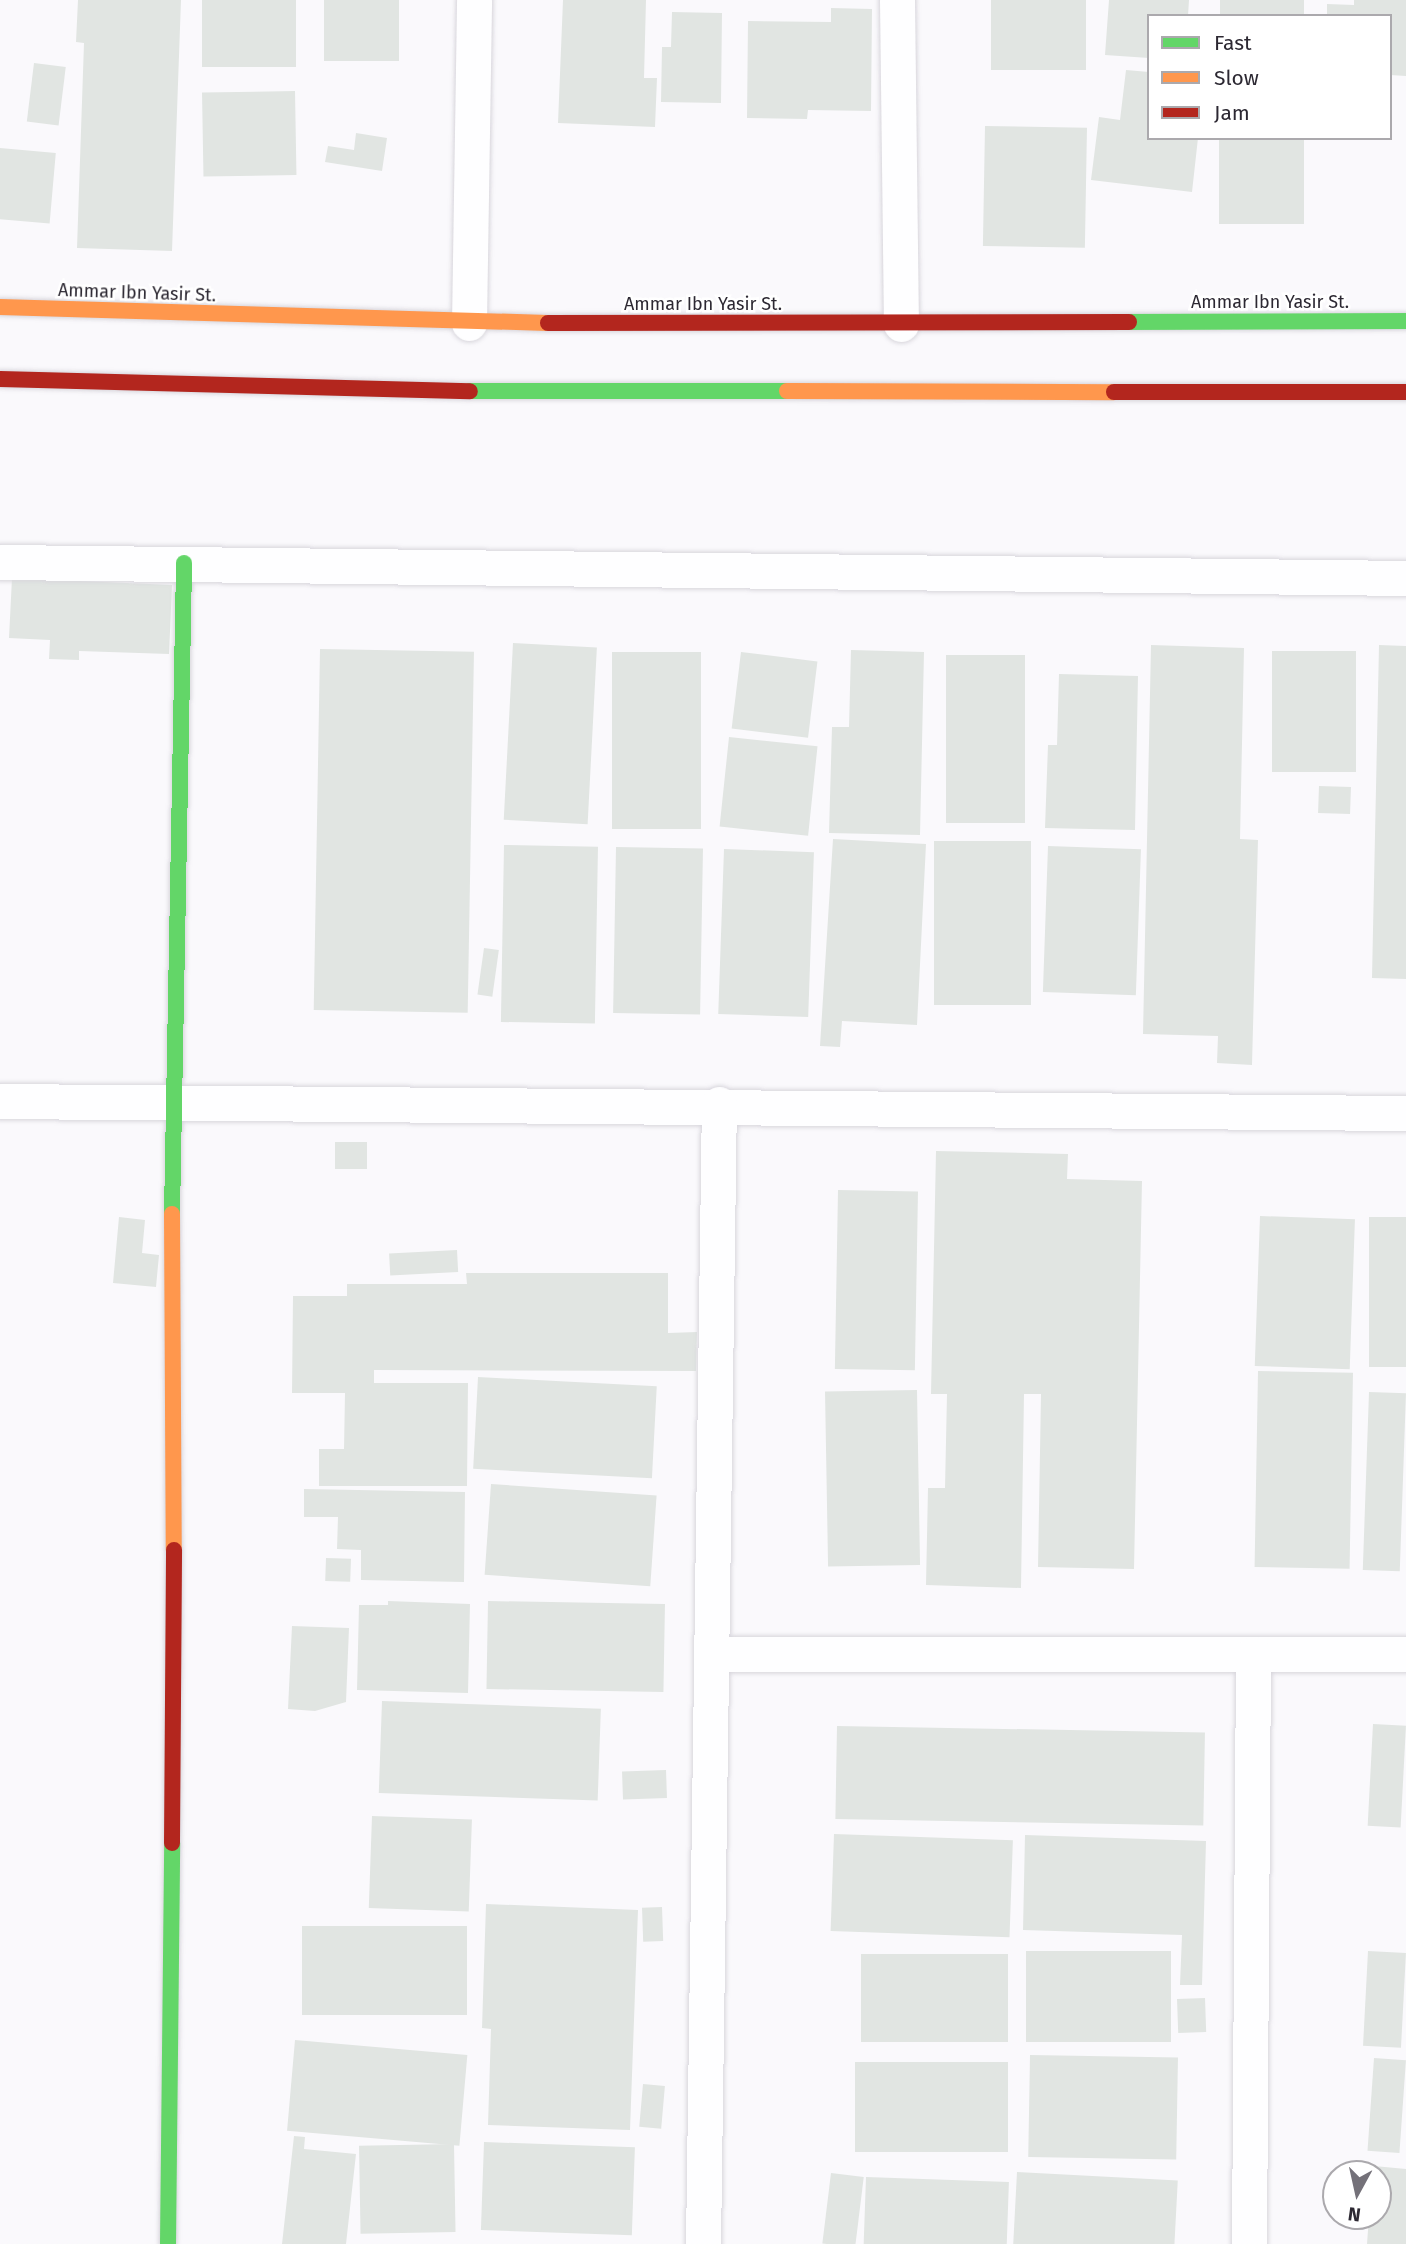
<!DOCTYPE html>
<style>
body{margin:0}
#map{position:relative;width:1406px;height:2244px;overflow:hidden;background:#faf9fc;font-family:"Fira Sans",sans-serif}
div>[style]{position:absolute}
[style*='--x']{left:calc(var(--x)*1px);top:calc(var(--y)*1px);width:calc(var(--w)*1px);rotate:calc(var(--a)*1deg)}
.building>*{inset:0;background:#e1e5e2;transform-origin:0 0}
.roads{filter:drop-shadow(0 0 2px #d8d6dc) drop-shadow(0 0 2px #d8d6dc)}
.street>*{height:35px;margin:-17.5px;padding:0 17.5px;transform-origin:17.5px;border-radius:17.5px;background:#fefeff}
.fast>*{height:16px;margin:-8px;padding:0 8px;transform-origin:8px;border-radius:8px;background:#63d668}
.slow>*{height:16px;margin:-8px;padding:0 8px;transform-origin:8px;border-radius:8px;background:#ff974d}
.jam>*{height:16px;margin:-8px;padding:0 8px;transform-origin:8px;border-radius:8px;background:#b3261e}
span{translate:-50% -50%;white-space:nowrap;text-align:center;line-height:1.15;-webkit-text-stroke:5px #fff;paint-order:stroke}
.street-label{font-size:18px;color:#2c2832}
.legend{position:absolute;left:1147px;top:14px;width:245px;height:126px;box-sizing:border-box;background:#fff;border:2px solid #aba9ad;margin:0;padding:9px 12px;list-style:none;font-size:21px;color:#2c2832}
.legend li{display:flex;align-items:center;gap:14px;height:35px}
.legend b{width:35px;border:2px solid #aba9ad}
.north{position:absolute;left:1322px;top:2160px;width:70px;height:70px;box-sizing:border-box;background:#fff;border:2px solid #aba9ad;border-radius:50%;rotate:188deg;font-size:19px;font-weight:700;line-height:28px;text-align:center;color:#2c2832}
.north::after{content:'';display:block;margin:auto;width:24px;height:32px;background:#747179;clip-path:polygon(50% 0,100% 100%,50% 72%,0 100%)}
</style>
<div id="map">
<div class="building">
<div style="clip-path:polygon(78px 0,181px 0,172px 251px,77px 248px,84px 43px,76px 42px)"></div>
<div style="left:202px;top:0;width:94px;height:67px"></div>
<div style="left:324px;top:0;width:75px;height:61px"></div>
<div style="clip-path:polygon(563px 0,646px 0,644px 78px,657px 78px,655px 127px,558px 123px)"></div>
<div style="left:991px;top:0;width:95px;height:70px"></div>
<div style="clip-path:polygon(1109px 0,1189px 0,1188px 16px,1149px 16px,1149px 58px,1105px 55px)"></div>
<div style="left:1220px;top:0;width:84px;height:16px"></div>
<div style="clip-path:polygon(1354px 0,1406px 0,1406px 76px,1390px 75px,1390px 16px,1327px 16px,1327px 4px,1354px 5px)"></div>
<div style="clip-path:polygon(831px 8px,872px 9px,871px 111px,808px 110px,807px 119px,747px 118px,748px 21px,831px 22px)"></div>
<div style="clip-path:polygon(672px 12px,722px 13px,721px 103px,661px 102px,662px 47px,671px 47px)"></div>
<div style="left:34px;top:63px;width:32px;height:59px;rotate:7deg"></div>
<div style="clip-path:polygon(1126px 70px,1149px 72px,1149px 138px,1198px 138px,1192px 192px,1091px 180px,1099px 117px,1120px 120px)"></div>
<div style="left:295px;top:91px;width:84px;height:93px;rotate:89deg"></div>
<div style="left:985px;top:126px;width:102px;height:120px;rotate:1deg"></div>
<div style="clip-path:polygon(356px 133px,387px 138px,382px 171px,325px 162px,328px 146px,354px 150px)"></div>
<div style="left:1219px;top:138px;width:85px;height:86px"></div>
<div style="left:0;top:148px;width:56px;height:71px;rotate:5deg"></div>
<div style="clip-path:polygon(12px 578px,172px 585px,169px 654px,79px 651px,79px 660px,49px 659px,50px 640px,9px 638px)"></div>
<div style="left:513px;top:643px;width:84px;height:177px;rotate:3deg"></div>
<div style="clip-path:polygon(1151px 645px,1244px 648px,1240px 839px,1258px 840px,1252px 1065px,1217px 1063px,1218px 1036px,1143px 1034px)"></div>
<div style="clip-path:polygon(1379px 645px,1406px 646px,1406px 979px,1372px 978px)"></div>
<div style="left:320px;top:649px;width:154px;height:361px;rotate:1deg"></div>
<div style="clip-path:polygon(851px 650px,924px 652px,920px 835px,829px 833px,832px 727px,849px 727px)"></div>
<div style="left:1272px;top:651px;width:84px;height:121px"></div>
<div style="left:612px;top:652px;width:89px;height:177px"></div>
<div style="left:741px;top:652px;width:77px;height:77px;rotate:7deg"></div>
<div style="left:946px;top:655px;width:79px;height:168px"></div>
<div style="clip-path:polygon(1059px 674px,1138px 676px,1135px 830px,1045px 828px,1048px 745px,1057px 745px)"></div>
<div style="left:729px;top:737px;width:89px;height:90px;rotate:6deg"></div>
<div style="left:1319px;top:786px;width:32px;height:27px;rotate:2deg"></div>
<div style="clip-path:polygon(833px 839px,926px 844px,917px 1025px,842px 1021px,840px 1047px,820px 1046px)"></div>
<div style="left:934px;top:841px;width:97px;height:164px"></div>
<div style="left:504px;top:845px;width:94px;height:177px;rotate:1deg"></div>
<div style="left:1048px;top:846px;width:93px;height:146px;rotate:2deg"></div>
<div style="left:616px;top:847px;width:87px;height:166px;rotate:1deg"></div>
<div style="left:724px;top:849px;width:90px;height:165px;rotate:2deg"></div>
<div style="left:484px;top:948px;width:15px;height:47px;rotate:8deg"></div>
<div style="left:367px;top:1142px;width:27px;height:32px;rotate:90deg"></div>
<div style="clip-path:polygon(936px 1151px,1068px 1154px,1067px 1179px,1142px 1181px,1134px 1569px,1038px 1567px,1041px 1394px,1024px 1394px,1021px 1588px,926px 1585px,928px 1488px,945px 1488px,947px 1394px,931px 1394px)"></div>
<div style="left:838px;top:1190px;width:80px;height:179px;rotate:1deg"></div>
<div style="left:1260px;top:1216px;width:95px;height:150px;rotate:2deg"></div>
<div style="clip-path:polygon(119px 1217px,145px 1220px,142px 1253px,159px 1255px,156px 1287px,113px 1283px)"></div>
<div style="left:1369px;top:1217px;width:37px;height:150px"></div>
<div style="left:457px;top:1250px;width:22px;height:68px;rotate:87deg"></div>
<div style="clip-path:polygon(466px 1273px,668px 1273px,668px 1333px,697px 1332px,696px 1371px,374px 1370px,374px 1383px,468px 1383px,467px 1486px,319px 1486px,319px 1449px,344px 1449px,345px 1393px,292px 1393px,293px 1296px,347px 1296px,347px 1284px,467px 1284px)"></div>
<div style="left:1258px;top:1371px;width:95px;height:196px;rotate:1deg"></div>
<div style="left:478px;top:1377px;width:179px;height:92px;rotate:3deg"></div>
<div style="left:917px;top:1390px;width:175px;height:92px;rotate:89deg"></div>
<div style="left:1369px;top:1392px;width:37px;height:178px;rotate:2deg"></div>
<div style="left:491px;top:1484px;width:166px;height:91px;rotate:4deg"></div>
<div style="clip-path:polygon(304px 1489px,465px 1492px,464px 1582px,361px 1580px,361px 1550px,337px 1549px,338px 1517px,304px 1517px)"></div>
<div style="left:326px;top:1558px;width:25px;height:23px;rotate:2deg"></div>
<div style="clip-path:polygon(388px 1601px,470px 1604px,468px 1693px,357px 1690px,359px 1605px,388px 1605px)"></div>
<div style="left:488px;top:1601px;width:177px;height:88px;rotate:1deg"></div>
<div style="clip-path:polygon(292px 1626px,349px 1628px,346px 1702px,315px 1711px,288px 1709px)"></div>
<div style="left:382px;top:1701px;width:219px;height:92px;rotate:2deg"></div>
<div style="left:1373px;top:1724px;width:33px;height:102px;rotate:3deg"></div>
<div style="left:837px;top:1726px;width:368px;height:93px;rotate:1deg"></div>
<div style="left:666px;top:1770px;width:28px;height:44px;rotate:88deg"></div>
<div style="left:372px;top:1816px;width:100px;height:92px;rotate:2deg"></div>
<div style="left:834px;top:1834px;width:179px;height:97px;rotate:2deg"></div>
<div style="clip-path:polygon(1025px 1835px,1206px 1841px,1202px 1985px,1180px 1985px,1182px 1935px,1023px 1930px)"></div>
<div style="clip-path:polygon(486px 1904px,638px 1910px,630px 2130px,488px 2125px,491px 2029px,482px 2028px)"></div>
<div style="left:662px;top:1907px;width:34px;height:20px;rotate:88deg"></div>
<div style="left:302px;top:1926px;width:165px;height:89px"></div>
<div style="left:1026px;top:1951px;width:145px;height:91px"></div>
<div style="left:1368px;top:1951px;width:38px;height:95px;rotate:3deg"></div>
<div style="left:861px;top:1954px;width:147px;height:88px"></div>
<div style="left:1205px;top:1998px;width:34px;height:28px;rotate:88deg"></div>
<div style="left:295px;top:2040px;width:173px;height:91px;rotate:5deg"></div>
<div style="left:1030px;top:2055px;width:148px;height:102px;rotate:1deg"></div>
<div style="left:1374px;top:2058px;width:32px;height:93px;rotate:4deg"></div>
<div style="left:855px;top:2062px;width:153px;height:90px"></div>
<div style="left:643px;top:2084px;width:22px;height:43px;rotate:5deg"></div>
<div style="clip-path:polygon(294px 2136px,305px 2137px,304px 2149px,356px 2154px,346px 2244px,282px 2244px)"></div>
<div style="left:484px;top:2142px;width:151px;height:88px;rotate:2deg"></div>
<div style="left:454px;top:2144px;width:88px;height:95px;rotate:89deg"></div>
<div style="clip-path:polygon(1374px 2166px,1406px 2169px,1406px 2244px,1367px 2244px,1369px 2216px,1378px 2216px)"></div>
<div style="left:1017px;top:2172px;width:161px;height:72px;rotate:3deg"></div>
<div style="left:831px;top:2173px;width:33px;height:71px;rotate:7deg"></div>
<div style="left:866px;top:2177px;width:143px;height:67px;rotate:2deg"></div>
</div>
<div class="roads">
<div class="street">
<div style="--x:897;--y:0;--w:324;--a:89.3"></div>
<div style="--x:469;--y:323;--w:323;--a:-89.1"></div>
<div style="--x:0;--y:562;--w:1406;--a:0.65"></div>
<div style="--x:0;--y:1101;--w:1406;--a:0.49"></div>
<div style="--x:712;--y:1654;--w:694;--a:0"></div>
<div style="--x:703;--y:2244;--w:1140;--a:-89.2"></div>
<div style="--x:1249;--y:2244;--w:590;--a:-89.61"></div>
</div>
<div class="fast">
<div style="--x:1129;--y:322;--w:277;--a:-0.2"></div>
<div style="--x:470;--y:391;--w:317;--a:0"></div>
<div style="--x:172;--y:1214;--w:651;--a:-88.94"></div>
<div style="--x:168;--y:2244;--w:401;--a:-89.4"></div>
</div>
<div class="slow">
<div style="--x:0;--y:307;--w:548;--a:1.67"></div>
<div style="--x:787;--y:391;--w:327;--a:0.2"></div>
<div style="--x:172;--y:1214;--w:336;--a:89.7"></div>
</div>
<div class="jam">
<div style="--x:548;--y:323;--w:581;--a:-0.1"></div>
<div style="--x:0;--y:379;--w:470;--a:1.5"></div>
<div style="--x:1114;--y:392;--w:292;--a:0"></div>
<div style="--x:172;--y:1843;--w:293;--a:-89.6"></div>
</div>
</div>
<div class="street-label">
<span style="left:137px;top:293px;rotate:2deg">Ammar Ibn Yasir St.</span>
<span style="left:1270px;top:302px">Ammar Ibn Yasir St.</span>
<span style="left:703px;top:304px">Ammar Ibn Yasir St.</span>
</div>
<ul class="legend">
<li><b style="height:9px;background:#63d668"></b>Fast</li>
<li><b style="height:9px;background:#ff974d"></b>Slow</li>
<li><b style="height:9px;background:#b3261e"></b>Jam</li>
</ul>
<div class="north">N</div>
</div>
